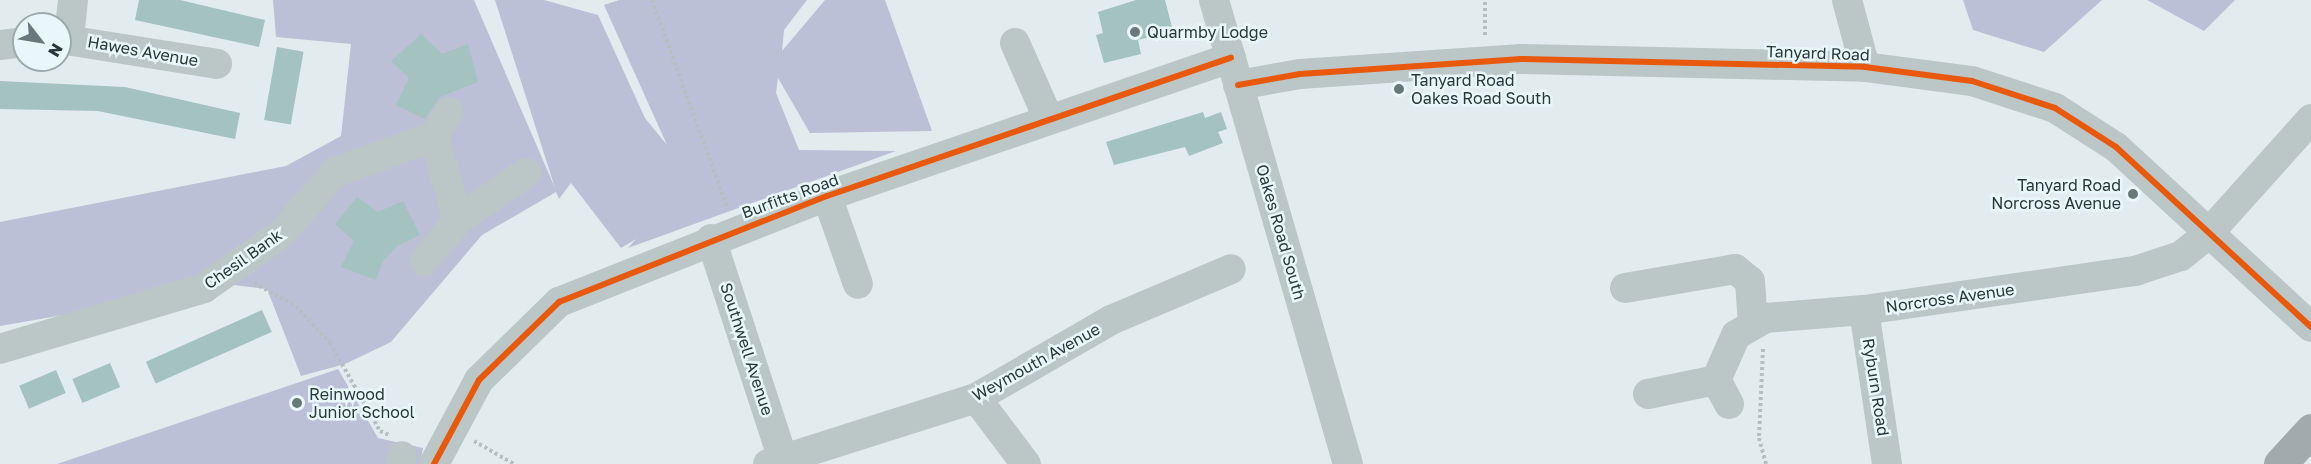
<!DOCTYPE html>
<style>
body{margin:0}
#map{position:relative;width:2311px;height:464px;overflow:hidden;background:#e2ecee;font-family:"Golos Text",sans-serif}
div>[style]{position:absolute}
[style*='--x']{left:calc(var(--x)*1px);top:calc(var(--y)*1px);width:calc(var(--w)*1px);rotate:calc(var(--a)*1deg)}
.green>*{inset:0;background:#bcc0d6}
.building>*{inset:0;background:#a3c2c0;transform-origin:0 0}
.path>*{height:4px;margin-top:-2px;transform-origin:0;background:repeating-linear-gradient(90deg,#b3bfc0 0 3px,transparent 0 6px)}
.minor>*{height:30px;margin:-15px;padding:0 15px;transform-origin:15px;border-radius:15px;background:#bbc6c7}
.highway>*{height:33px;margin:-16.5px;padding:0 16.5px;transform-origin:16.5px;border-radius:16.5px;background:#a1abad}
.cycleway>*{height:6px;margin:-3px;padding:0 3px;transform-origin:3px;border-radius:3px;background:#e8590c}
.dots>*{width:16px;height:16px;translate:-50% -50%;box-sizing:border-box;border:3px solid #e9f7fb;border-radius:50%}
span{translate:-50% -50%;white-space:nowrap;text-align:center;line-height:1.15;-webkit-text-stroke:5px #e9f7fb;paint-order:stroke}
.poi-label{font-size:16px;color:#283938}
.left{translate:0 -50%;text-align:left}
.right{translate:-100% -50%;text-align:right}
.street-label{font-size:16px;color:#283938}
.north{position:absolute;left:12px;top:12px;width:60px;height:60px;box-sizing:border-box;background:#e9f7fb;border:2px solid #9cabad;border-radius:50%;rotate:121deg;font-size:16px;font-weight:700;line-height:24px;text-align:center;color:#283938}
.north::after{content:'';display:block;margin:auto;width:21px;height:27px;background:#697878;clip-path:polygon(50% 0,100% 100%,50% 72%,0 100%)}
</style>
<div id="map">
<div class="green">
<div style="clip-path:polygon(273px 0,474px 0,555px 188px,495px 0,544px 0,598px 15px,645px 118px,667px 145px,604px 5px,619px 0,807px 0,784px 30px,782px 51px,825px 0,885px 0,932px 131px,810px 133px,778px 78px,776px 93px,799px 150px,896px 151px,628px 248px,636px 239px,621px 248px,571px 183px,559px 199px,556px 192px,482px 235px,391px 342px,345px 364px,301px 376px,267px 289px,194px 280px,104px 308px,0 326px,0 222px,286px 166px,341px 136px,351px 44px,276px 37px)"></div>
<div style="clip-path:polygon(1963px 0,2102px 0,2044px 52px,1973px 30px)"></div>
<div style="clip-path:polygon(2147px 0,2235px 0,2204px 31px)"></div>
<div style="clip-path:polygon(338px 369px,378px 438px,423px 448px,420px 464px,57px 464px)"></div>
</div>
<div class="building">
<div style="clip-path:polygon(139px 0,180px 0,265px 20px,259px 47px,135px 20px)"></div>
<div style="clip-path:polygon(1136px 0,1165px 0,1173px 31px,1138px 40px,1141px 54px,1104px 63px,1096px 35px,1103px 33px,1098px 12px)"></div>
<div style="clip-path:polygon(421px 34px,442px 54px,468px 44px,478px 82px,440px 97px,425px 119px,396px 105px,409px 78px,391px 61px)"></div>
<div style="left:277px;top:47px;width:27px;height:74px;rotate:10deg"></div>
<div style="clip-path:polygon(0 81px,125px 87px,240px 113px,235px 139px,98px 111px,0 109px)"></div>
<div style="clip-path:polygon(1203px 112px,1205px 118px,1221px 112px,1227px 129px,1218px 132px,1223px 143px,1189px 156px,1185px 147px,1114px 165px,1106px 142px)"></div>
<div style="clip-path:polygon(357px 197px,378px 212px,403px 201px,420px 235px,397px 246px,383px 261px,376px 280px,341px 267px,354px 241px,335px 224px)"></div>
<div style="left:262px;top:310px;width:24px;height:127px;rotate:66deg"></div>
<div style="left:110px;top:363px;width:26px;height:41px;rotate:67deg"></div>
<div style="left:56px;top:370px;width:25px;height:40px;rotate:67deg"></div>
</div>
<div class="path">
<div style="--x:652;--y:0;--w:223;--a:70.1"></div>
<div style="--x:1485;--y:35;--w:35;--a:-90"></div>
<div style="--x:254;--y:283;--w:48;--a:28.7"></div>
<div style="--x:296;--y:306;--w:50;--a:47.4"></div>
<div style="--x:330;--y:343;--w:101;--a:60.4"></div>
<div style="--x:380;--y:431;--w:10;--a:24"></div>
<div style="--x:1763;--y:349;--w:89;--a:92.6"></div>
<div style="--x:1759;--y:438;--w:27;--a:75"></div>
<div style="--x:474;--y:441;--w:46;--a:29.9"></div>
</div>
<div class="minor">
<div style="--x:1214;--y:0;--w:483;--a:73.9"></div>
<div style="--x:1847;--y:0;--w:69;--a:75"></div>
<div style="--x:69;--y:38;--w:38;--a:-84"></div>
<div style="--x:60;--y:39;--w:159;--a:9"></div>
<div style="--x:1015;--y:43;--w:84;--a:66.2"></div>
<div style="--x:0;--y:45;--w:24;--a:-7"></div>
<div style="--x:1238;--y:85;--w:63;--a:-10.1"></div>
<div style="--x:1300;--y:74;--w:222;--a:-3.9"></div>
<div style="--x:1521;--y:59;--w:344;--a:1.3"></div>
<div style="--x:1865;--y:67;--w:108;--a:7.5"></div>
<div style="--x:1972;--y:81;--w:87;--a:18"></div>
<div style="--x:2055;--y:108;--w:72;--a:32.6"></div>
<div style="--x:2116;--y:147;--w:265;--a:42.7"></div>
<div style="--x:434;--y:137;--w:86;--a:73.9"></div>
<div style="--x:827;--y:196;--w:93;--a:70.6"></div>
<div style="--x:711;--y:239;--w:231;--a:71.9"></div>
<div style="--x:424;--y:261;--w:53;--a:-50.3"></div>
<div style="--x:458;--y:220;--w:83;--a:-34.7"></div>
<div style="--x:1625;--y:288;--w:112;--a:-9.8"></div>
<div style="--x:1735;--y:269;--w:19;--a:39"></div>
<div style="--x:1750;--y:281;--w:44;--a:86.1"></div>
<div style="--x:1864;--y:310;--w:156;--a:81.5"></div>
<div style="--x:0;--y:349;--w:213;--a:-16.6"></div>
<div style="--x:204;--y:288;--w:94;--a:-35"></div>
<div style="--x:281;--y:234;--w:82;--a:-48.9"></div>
<div style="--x:335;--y:172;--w:105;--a:-19.5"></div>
<div style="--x:434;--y:137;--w:29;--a:-59"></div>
<div style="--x:1648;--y:394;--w:69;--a:-11.6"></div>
<div style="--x:976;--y:398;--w:83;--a:52.9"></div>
<div style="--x:1729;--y:404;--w:27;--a:-118"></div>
<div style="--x:1716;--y:380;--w:49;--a:-66"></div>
<div style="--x:1736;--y:335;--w:34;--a:-30"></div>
<div style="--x:1765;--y:318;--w:99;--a:-4.6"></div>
<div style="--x:1864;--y:310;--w:274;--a:-8.2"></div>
<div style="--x:2135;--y:271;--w:48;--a:-18.1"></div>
<div style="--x:2181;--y:256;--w:33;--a:-39"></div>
<div style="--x:2207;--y:235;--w:156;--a:-48.1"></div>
<div style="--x:400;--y:464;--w:8;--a:-76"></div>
<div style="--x:434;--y:464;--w:95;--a:-61.8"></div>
<div style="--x:479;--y:380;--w:112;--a:-44.3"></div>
<div style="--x:559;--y:302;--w:288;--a:-21.6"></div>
<div style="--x:827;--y:196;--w:427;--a:-18.9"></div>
<div style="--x:768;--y:464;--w:218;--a:-17.6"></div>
<div style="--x:976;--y:398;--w:156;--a:-30"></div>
<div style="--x:1111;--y:320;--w:130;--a:-23"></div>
</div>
<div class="highway">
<div style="--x:2280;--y:464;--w:46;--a:-47.6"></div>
</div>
<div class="cycleway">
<div style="--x:1238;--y:85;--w:63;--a:-10.1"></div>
<div style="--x:1300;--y:74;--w:222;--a:-3.9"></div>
<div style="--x:1521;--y:59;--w:344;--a:1.3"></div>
<div style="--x:1865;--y:67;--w:108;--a:7.5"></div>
<div style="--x:1972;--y:81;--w:87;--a:18"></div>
<div style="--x:2055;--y:108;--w:72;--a:32.6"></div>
<div style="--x:2116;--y:147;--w:265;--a:42.7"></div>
<div style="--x:434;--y:464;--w:95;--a:-61.8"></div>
<div style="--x:479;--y:380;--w:112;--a:-44.3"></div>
<div style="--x:559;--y:302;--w:288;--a:-21.6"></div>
<div style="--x:827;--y:196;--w:427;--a:-18.9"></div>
</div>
<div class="dots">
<div style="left:1135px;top:32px;background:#697878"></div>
<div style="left:1399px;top:89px;background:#697878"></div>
<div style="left:2133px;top:194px;background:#697878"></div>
<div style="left:297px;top:403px;background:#697878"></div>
</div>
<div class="poi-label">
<span class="left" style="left:1147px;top:32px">Quarmby Lodge</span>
<span class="left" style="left:1411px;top:89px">Tanyard Road<br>Oakes Road South</span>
<span class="right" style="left:2121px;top:194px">Tanyard Road<br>Norcross Avenue</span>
<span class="left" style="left:309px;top:403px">Reinwood<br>Junior School</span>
</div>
<div class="street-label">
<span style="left:143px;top:51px;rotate:10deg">Hawes Avenue</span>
<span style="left:1818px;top:53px;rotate:2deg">Tanyard Road</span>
<span style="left:790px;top:196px;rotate:-20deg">Burfitts Road</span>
<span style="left:1281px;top:232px;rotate:74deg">Oakes Road South</span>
<span style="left:243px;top:259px;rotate:-35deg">Chesil Bank</span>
<span style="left:1950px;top:298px;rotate:-8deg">Norcross Avenue</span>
<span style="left:747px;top:349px;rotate:72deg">Southwell Avenue</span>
<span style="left:1036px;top:362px;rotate:-29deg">Weymouth Avenue</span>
<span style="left:1876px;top:387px;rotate:81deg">Ryburn Road</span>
</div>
<div class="north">N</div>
</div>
